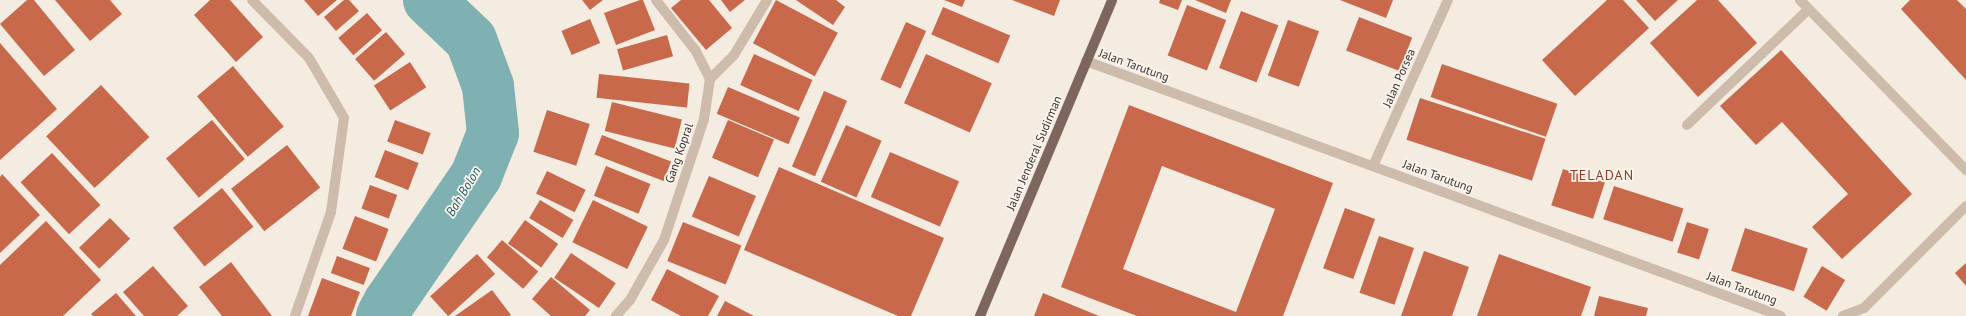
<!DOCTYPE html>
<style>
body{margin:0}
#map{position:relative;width:1966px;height:316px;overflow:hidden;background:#f4ebe1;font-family:"PT Sans",sans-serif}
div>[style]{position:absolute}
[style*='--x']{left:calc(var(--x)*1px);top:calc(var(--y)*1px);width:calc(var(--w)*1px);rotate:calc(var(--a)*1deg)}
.river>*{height:52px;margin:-26px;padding:0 26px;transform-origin:26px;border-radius:26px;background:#7fb0b2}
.building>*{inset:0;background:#c8694b;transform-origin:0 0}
.minor>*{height:10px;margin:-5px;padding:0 5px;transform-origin:5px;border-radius:5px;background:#cdbbac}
.major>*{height:10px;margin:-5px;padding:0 5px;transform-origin:5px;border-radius:5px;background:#7d675c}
span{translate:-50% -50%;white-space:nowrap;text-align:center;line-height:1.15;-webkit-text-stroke:3.5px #fbf5ee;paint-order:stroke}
.street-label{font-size:12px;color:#3b302b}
.water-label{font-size:13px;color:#1f5a5e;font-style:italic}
.quarter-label{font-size:14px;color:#8c3b22;letter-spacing:1px}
</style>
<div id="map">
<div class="river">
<div style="--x:382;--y:316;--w:15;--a:-62"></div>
<div style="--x:389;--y:303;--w:154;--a:-55.6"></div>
<div style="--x:476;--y:176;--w:46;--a:-68.4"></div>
<div style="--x:493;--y:133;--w:47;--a:-96.1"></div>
<div style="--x:488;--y:86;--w:49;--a:-110.3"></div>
<div style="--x:471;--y:40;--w:58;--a:-136.4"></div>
</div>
<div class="building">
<div style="clip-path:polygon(27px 0,34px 0,75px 50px,44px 76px,0 24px)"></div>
<div style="clip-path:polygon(55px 0,110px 0,122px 14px,90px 41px)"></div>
<div style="clip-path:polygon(210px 0,230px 0,263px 37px,236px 62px,194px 15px)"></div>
<div style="clip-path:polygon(304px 0,337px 0,318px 16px)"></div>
<div style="clip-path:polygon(344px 0,349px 0,359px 11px,336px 31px,324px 17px)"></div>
<div style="clip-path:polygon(582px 0,603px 0,590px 10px)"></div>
<div style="clip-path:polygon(640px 0,643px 0,655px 30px,616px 45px,604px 13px)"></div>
<div style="clip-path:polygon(681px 0,709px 0,732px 28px,706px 50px,671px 8px)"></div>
<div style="clip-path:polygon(721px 0,745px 0,730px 12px)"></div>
<div style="left:776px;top:0;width:70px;height:49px;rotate:28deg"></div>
<div style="clip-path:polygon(796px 0,836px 0,845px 7px,833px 25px)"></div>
<div style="clip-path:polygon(944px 0,965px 0,962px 7px)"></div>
<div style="clip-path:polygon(1012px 0,1060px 0,1054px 16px)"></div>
<div style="clip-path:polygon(1160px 0,1182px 0,1178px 10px,1159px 3px)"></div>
<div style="clip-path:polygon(1195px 0,1231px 0,1226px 13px)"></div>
<div style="clip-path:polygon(1340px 0,1393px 0,1386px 18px)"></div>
<div style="clip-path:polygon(1607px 0,1623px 0,1649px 28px,1575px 96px,1542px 60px)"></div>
<div style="clip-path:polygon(1636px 0,1678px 0,1655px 21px)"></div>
<div style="clip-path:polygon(1697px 0,1718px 0,1757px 43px,1698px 97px,1650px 43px)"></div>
<div style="clip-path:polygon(1910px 0,1957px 0,1966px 9px,1966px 80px,1901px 9px)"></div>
<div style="left:1187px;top:5px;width:42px;height:54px;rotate:21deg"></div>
<div style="left:943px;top:7px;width:73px;height:30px;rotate:23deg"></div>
<div style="left:1241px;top:11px;width:40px;height:61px;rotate:21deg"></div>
<div style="left:367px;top:13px;width:23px;height:38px;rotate:49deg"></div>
<div style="left:1359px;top:17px;width:57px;height:36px;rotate:21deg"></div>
<div style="left:590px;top:19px;width:26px;height:31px;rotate:67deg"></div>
<div style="left:1288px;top:20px;width:33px;height:59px;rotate:20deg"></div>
<div style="left:906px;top:22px;width:22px;height:63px;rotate:24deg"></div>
<div style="left:386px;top:32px;width:29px;height:41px;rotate:49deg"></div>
<div style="left:667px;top:35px;width:22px;height:52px;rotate:74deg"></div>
<div style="clip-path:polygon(0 43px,57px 109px,0 160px)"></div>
<div style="clip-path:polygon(1781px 50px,1912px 194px,1842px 259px,1812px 227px,1848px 194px,1782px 122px,1756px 145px,1720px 106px)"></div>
<div style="left:754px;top:54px;width:64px;height:34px;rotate:24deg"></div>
<div style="left:926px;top:54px;width:72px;height:54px;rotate:24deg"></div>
<div style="left:410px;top:62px;width:30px;height:43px;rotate:57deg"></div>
<div style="left:1442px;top:64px;width:122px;height:35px;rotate:19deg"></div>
<div style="left:233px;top:66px;width:79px;height:47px;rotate:50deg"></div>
<div style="left:599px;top:74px;width:91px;height:24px;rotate:6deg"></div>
<div style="left:101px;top:85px;width:71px;height:75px;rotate:47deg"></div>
<div style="left:728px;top:87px;width:78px;height:29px;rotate:23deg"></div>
<div style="left:824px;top:91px;width:25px;height:82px;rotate:23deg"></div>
<div style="left:1420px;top:98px;width:132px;height:44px;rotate:18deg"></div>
<div style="left:612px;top:102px;width:72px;height:30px;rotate:14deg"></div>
<div style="clip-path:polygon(evenodd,1129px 105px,1333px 183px,1283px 316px,1137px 316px,1061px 287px,1129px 105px,1162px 166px,1275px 209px,1236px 312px,1123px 269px,1162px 166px)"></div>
<div style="left:547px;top:110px;width:45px;height:44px;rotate:18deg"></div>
<div style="left:212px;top:120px;width:51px;height:60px;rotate:50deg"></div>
<div style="left:395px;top:120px;width:38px;height:23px;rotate:20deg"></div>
<div style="left:728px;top:120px;width:50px;height:41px;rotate:23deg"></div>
<div style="left:846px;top:125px;width:39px;height:62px;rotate:24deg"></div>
<div style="left:602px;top:135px;width:74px;height:21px;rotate:21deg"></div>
<div style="left:287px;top:145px;width:54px;height:71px;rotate:52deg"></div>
<div style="left:385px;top:150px;width:36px;height:29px;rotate:21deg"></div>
<div style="left:890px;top:152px;width:75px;height:49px;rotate:23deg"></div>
<div style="left:52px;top:153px;width:71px;height:43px;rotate:47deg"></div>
<div style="left:606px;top:166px;width:48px;height:32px;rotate:22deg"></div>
<div style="clip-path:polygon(779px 167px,944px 238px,911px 316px,898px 316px,744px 250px)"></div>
<div style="left:1563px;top:169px;width:44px;height:38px;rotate:18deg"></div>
<div style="left:547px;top:171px;width:43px;height:25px;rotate:26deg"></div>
<div style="clip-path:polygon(2px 174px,40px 215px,0 253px,0 177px)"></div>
<div style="left:709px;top:176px;width:51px;height:44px;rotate:23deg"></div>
<div style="left:370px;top:185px;width:29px;height:25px;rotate:20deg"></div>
<div style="left:1614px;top:186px;width:73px;height:35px;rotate:18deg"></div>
<div style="left:222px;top:188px;width:50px;height:63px;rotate:51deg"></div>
<div style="left:540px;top:200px;width:39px;height:21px;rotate:31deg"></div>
<div style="left:593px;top:200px;width:61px;height:47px;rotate:26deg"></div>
<div style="left:1345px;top:208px;width:32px;height:64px;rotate:20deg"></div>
<div style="left:355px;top:216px;width:36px;height:35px;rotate:21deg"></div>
<div style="left:110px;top:218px;width:29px;height:43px;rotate:46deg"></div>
<div style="left:525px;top:220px;width:41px;height:29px;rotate:36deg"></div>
<div style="clip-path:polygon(46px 221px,101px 280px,63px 316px,0 316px,0 265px)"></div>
<div style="left:683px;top:222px;width:63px;height:42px;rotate:22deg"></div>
<div style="left:1687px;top:222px;width:23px;height:32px;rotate:18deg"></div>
<div style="left:1745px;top:228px;width:66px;height:45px;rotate:18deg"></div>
<div style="left:1379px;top:236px;width:37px;height:60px;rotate:19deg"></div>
<div style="left:502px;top:240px;width:48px;height:23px;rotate:41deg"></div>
<div style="clip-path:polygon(1424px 251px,1469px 267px,1452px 316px,1401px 316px)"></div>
<div style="left:571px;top:253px;width:54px;height:30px;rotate:34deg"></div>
<div style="left:477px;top:254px;width:27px;height:63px;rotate:48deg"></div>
<div style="clip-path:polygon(1499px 254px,1591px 287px,1581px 316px,1477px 316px)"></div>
<div style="left:337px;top:256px;width:35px;height:18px;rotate:20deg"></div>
<div style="clip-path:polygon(231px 262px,272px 316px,222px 316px,199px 287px)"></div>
<div style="clip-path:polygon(1966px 263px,1966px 286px,1955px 273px)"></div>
<div style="clip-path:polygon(153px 266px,188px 306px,177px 316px,144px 316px,123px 292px)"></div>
<div style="left:1822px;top:266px;width:27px;height:36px;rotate:31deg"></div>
<div style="clip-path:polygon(667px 269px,719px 296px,708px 316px,681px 316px,651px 300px)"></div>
<div style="clip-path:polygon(551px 277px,590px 310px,585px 316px,551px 316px,532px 299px)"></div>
<div style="clip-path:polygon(322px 278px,360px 292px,351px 316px,308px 316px)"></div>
<div style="clip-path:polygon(492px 290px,511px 315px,509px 316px,455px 316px)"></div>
<div style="clip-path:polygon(116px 293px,136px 316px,93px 316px,91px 314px)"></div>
<div style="clip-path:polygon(1043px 293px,1099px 316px,1034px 316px)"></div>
<div style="clip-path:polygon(1599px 296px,1648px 308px,1646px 316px,1594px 316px)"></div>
<div style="clip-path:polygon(725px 301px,754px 316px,717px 316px)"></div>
</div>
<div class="minor">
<div style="--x:252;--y:0;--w:81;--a:45.5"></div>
<div style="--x:309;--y:58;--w:69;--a:59.7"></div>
<div style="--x:344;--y:118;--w:95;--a:97.9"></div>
<div style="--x:331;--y:212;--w:110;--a:109.1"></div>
<div style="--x:1800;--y:0;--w:238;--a:45.7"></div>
<div style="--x:1086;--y:61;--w:740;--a:20.15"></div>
<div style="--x:710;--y:79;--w:34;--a:-45"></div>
<div style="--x:734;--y:55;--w:64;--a:-59"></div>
<div style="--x:1687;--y:125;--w:168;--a:-43.6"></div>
<div style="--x:1373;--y:166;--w:182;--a:-65.7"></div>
<div style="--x:616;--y:316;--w:21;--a:-49"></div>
<div style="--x:630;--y:300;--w:69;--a:-60.5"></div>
<div style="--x:664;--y:240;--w:127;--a:-71.7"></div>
<div style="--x:704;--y:119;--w:40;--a:-81.5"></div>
<div style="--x:710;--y:79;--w:33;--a:-117"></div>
<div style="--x:695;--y:50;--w:63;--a:-128"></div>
<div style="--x:1843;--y:316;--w:22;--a:-21"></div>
<div style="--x:1864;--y:308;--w:144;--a:-45"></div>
</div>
<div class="major">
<div style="--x:980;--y:316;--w:342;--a:-67.3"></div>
</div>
<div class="street-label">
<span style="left:1134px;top:65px;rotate:20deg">Jalan Tarutung</span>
<span style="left:1399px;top:78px;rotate:-66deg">Jalan Porsea</span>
<span style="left:679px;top:153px;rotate:-71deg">Gang Kopral</span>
<span style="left:1034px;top:153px;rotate:-67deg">Jalan Jenderal Sudirman</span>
<span style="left:1438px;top:176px;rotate:20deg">Jalan Tarutung</span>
<span style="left:1742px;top:288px;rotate:20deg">Jalan Tarutung</span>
</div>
<div class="water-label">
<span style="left:464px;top:192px;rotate:-59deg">Bah Bolon</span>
</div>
<div class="quarter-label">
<span style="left:1602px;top:175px">TELADAN</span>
</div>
</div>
